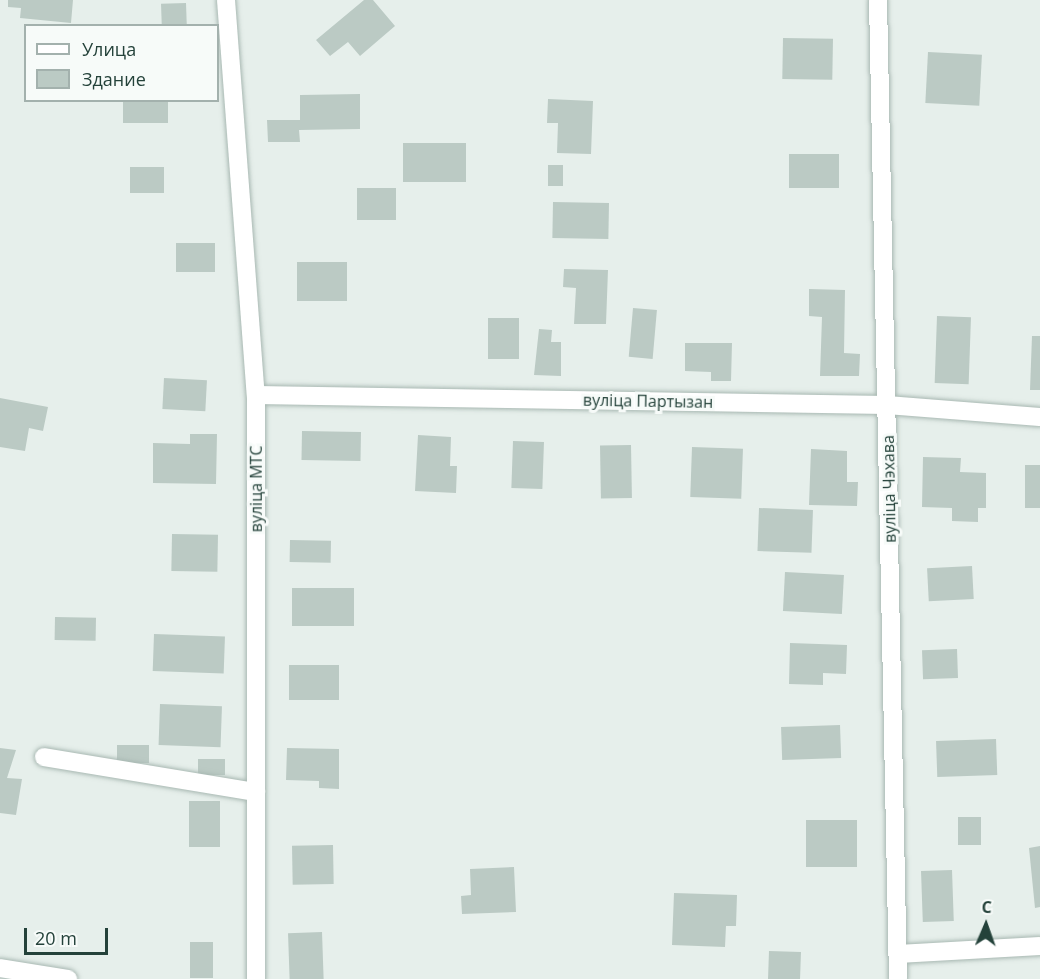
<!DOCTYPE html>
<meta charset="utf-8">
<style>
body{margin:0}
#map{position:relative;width:1040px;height:979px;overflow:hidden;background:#e6efeb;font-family:"Open Sans",sans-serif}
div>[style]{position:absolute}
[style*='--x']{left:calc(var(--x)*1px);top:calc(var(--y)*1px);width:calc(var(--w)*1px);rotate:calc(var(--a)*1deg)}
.building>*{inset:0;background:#bbcac4;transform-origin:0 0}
.roads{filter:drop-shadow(0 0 2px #a8b8b2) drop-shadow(0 0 2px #a8b8b2)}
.minor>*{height:18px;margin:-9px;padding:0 9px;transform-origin:9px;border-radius:9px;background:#fff}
span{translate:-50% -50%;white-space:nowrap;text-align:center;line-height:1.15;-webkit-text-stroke:6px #f7fbf9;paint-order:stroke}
.street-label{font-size:16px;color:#24423a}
.legend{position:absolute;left:24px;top:24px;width:195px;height:78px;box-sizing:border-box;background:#f7fbf9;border:2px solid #a3b1ad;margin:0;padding:8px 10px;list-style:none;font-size:18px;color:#24423a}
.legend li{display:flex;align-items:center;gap:12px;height:30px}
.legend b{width:30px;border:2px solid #a3b1ad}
.north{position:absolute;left:956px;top:895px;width:60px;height:60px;-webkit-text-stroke:4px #f7fbf9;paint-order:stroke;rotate:2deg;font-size:16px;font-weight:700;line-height:24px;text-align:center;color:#24423a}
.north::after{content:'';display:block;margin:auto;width:21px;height:27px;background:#24423a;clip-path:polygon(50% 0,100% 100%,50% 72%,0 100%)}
.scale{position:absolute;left:24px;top:928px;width:84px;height:27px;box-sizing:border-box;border:3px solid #24423a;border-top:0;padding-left:8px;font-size:18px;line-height:21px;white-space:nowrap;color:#24423a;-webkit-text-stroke:4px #f7fbf9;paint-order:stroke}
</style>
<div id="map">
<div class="building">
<div style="clip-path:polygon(8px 0,73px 0,71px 23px,20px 18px,21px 8px,8px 7px)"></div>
<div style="clip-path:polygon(364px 0,373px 0,395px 26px,360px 56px,348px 42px,330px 56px,316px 40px)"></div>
<div style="left:186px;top:3px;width:23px;height:25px;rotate:88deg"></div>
<div style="left:783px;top:38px;width:50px;height:41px;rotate:1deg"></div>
<div style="left:928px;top:52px;width:54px;height:51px;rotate:3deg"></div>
<div style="clip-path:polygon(360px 94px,360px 129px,299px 130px,300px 142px,268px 142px,267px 120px,300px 120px,300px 95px)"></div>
<div style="clip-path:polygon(548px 99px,593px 101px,591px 154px,557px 153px,558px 123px,547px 123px)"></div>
<div style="left:123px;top:100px;width:45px;height:23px"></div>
<div style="left:403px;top:143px;width:63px;height:39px"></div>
<div style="left:789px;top:154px;width:50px;height:34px"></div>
<div style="left:548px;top:165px;width:15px;height:21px"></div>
<div style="left:130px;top:167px;width:34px;height:26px"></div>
<div style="left:357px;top:188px;width:39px;height:32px"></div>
<div style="left:553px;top:202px;width:56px;height:36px;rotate:1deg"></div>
<div style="left:176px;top:243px;width:39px;height:29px"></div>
<div style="left:297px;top:262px;width:50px;height:39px"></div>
<div style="clip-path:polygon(564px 269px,608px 270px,606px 324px,574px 324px,576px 288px,563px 287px)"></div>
<div style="clip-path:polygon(809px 289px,845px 290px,844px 353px,860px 354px,859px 376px,820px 376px,822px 317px,809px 316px)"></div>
<div style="left:633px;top:308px;width:24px;height:49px;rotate:5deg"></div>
<div style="left:937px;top:316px;width:34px;height:67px;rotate:2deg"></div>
<div style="left:488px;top:318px;width:31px;height:41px"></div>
<div style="clip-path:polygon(539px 329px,552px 330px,551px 342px,561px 342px,561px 376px,534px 375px)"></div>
<div style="clip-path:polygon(1032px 336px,1040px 336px,1040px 390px,1030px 390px)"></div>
<div style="clip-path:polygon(685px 343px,732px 343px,731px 381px,711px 381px,711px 372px,685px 371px)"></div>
<div style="left:164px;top:378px;width:43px;height:31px;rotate:3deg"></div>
<div style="clip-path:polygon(0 398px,48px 407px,43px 431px,29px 428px,25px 451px,0 447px)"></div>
<div style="left:302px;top:431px;width:59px;height:29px;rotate:1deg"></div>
<div style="clip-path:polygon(190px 434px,217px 434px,216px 484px,153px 483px,153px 443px,190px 444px)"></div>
<div style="clip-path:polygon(418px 435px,451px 437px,450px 466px,457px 466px,456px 493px,415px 491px)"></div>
<div style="left:513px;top:441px;width:31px;height:47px;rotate:2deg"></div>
<div style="left:631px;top:445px;width:53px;height:31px;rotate:89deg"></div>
<div style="left:692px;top:447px;width:51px;height:50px;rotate:2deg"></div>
<div style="clip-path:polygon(811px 449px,847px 451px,847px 482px,858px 482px,857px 506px,809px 505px)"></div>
<div style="clip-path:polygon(923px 457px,961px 458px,960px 472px,986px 473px,986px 508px,978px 508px,978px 522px,952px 521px,952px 508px,922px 507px)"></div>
<div style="left:1025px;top:465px;width:15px;height:43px"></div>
<div style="left:759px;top:508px;width:54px;height:43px;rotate:2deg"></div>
<div style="left:172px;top:534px;width:46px;height:37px;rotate:1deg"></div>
<div style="left:290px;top:540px;width:41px;height:22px;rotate:1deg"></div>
<div style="left:972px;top:566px;width:33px;height:45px;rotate:87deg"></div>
<div style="left:785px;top:572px;width:59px;height:39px;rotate:3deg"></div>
<div style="left:354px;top:588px;width:38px;height:62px;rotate:90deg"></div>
<div style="left:55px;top:617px;width:41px;height:23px;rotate:1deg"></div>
<div style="left:154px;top:634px;width:71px;height:37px;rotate:2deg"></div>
<div style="clip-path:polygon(790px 643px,847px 645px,846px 674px,823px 673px,823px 685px,789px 684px)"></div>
<div style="left:957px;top:649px;width:29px;height:35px;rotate:88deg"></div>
<div style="left:289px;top:665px;width:50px;height:35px"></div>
<div style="left:160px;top:704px;width:62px;height:41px;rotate:2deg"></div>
<div style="left:840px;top:725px;width:33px;height:59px;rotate:88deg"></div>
<div style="left:996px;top:739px;width:36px;height:60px;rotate:88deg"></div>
<div style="left:117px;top:745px;width:32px;height:18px"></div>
<div style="clip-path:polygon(0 748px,16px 750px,7px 778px,22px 779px,16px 815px,0 813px)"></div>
<div style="clip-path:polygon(287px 748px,339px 749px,339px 789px,319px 788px,319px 781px,286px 780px)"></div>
<div style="left:198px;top:759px;width:27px;height:16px"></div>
<div style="left:189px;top:801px;width:31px;height:46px"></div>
<div style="left:958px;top:817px;width:23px;height:28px"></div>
<div style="left:806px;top:820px;width:51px;height:47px"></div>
<div style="left:333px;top:845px;width:39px;height:41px;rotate:89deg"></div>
<div style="clip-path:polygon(1040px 846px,1040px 907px,1035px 908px,1029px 848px)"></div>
<div style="clip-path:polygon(514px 867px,516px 912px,462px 914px,461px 896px,471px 895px,470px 869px)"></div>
<div style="left:952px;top:870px;width:51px;height:31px;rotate:88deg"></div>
<div style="clip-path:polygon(674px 893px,737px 895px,736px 926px,726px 926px,725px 947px,672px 945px)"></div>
<div style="left:322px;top:932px;width:47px;height:34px;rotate:88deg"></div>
<div style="left:190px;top:942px;width:23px;height:36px"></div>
<div style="left:769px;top:951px;width:32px;height:28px;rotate:2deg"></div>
</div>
<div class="roads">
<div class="minor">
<div style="--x:226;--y:0;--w:396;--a:85.7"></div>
<div style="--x:256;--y:395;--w:584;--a:90"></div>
<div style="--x:878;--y:0;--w:979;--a:88.83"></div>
<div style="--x:256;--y:395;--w:631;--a:0.91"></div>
<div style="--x:887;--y:405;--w:153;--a:4.5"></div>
<div style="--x:44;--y:757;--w:215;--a:9.4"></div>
<div style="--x:898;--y:954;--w:142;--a:-3.2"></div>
<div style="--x:0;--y:968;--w:69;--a:9.2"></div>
</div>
</div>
<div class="street-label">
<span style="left:648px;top:401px;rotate:1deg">вуліца Партызан</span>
<span style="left:256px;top:489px;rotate:-90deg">вуліца МТС</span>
<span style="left:889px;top:489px;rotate:-91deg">вуліца Чэхава</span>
</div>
<ul class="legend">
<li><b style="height:8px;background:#fff"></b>Улица</li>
<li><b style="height:16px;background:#bbcac4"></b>Здание</li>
</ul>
<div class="north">С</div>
<div class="scale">20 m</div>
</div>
